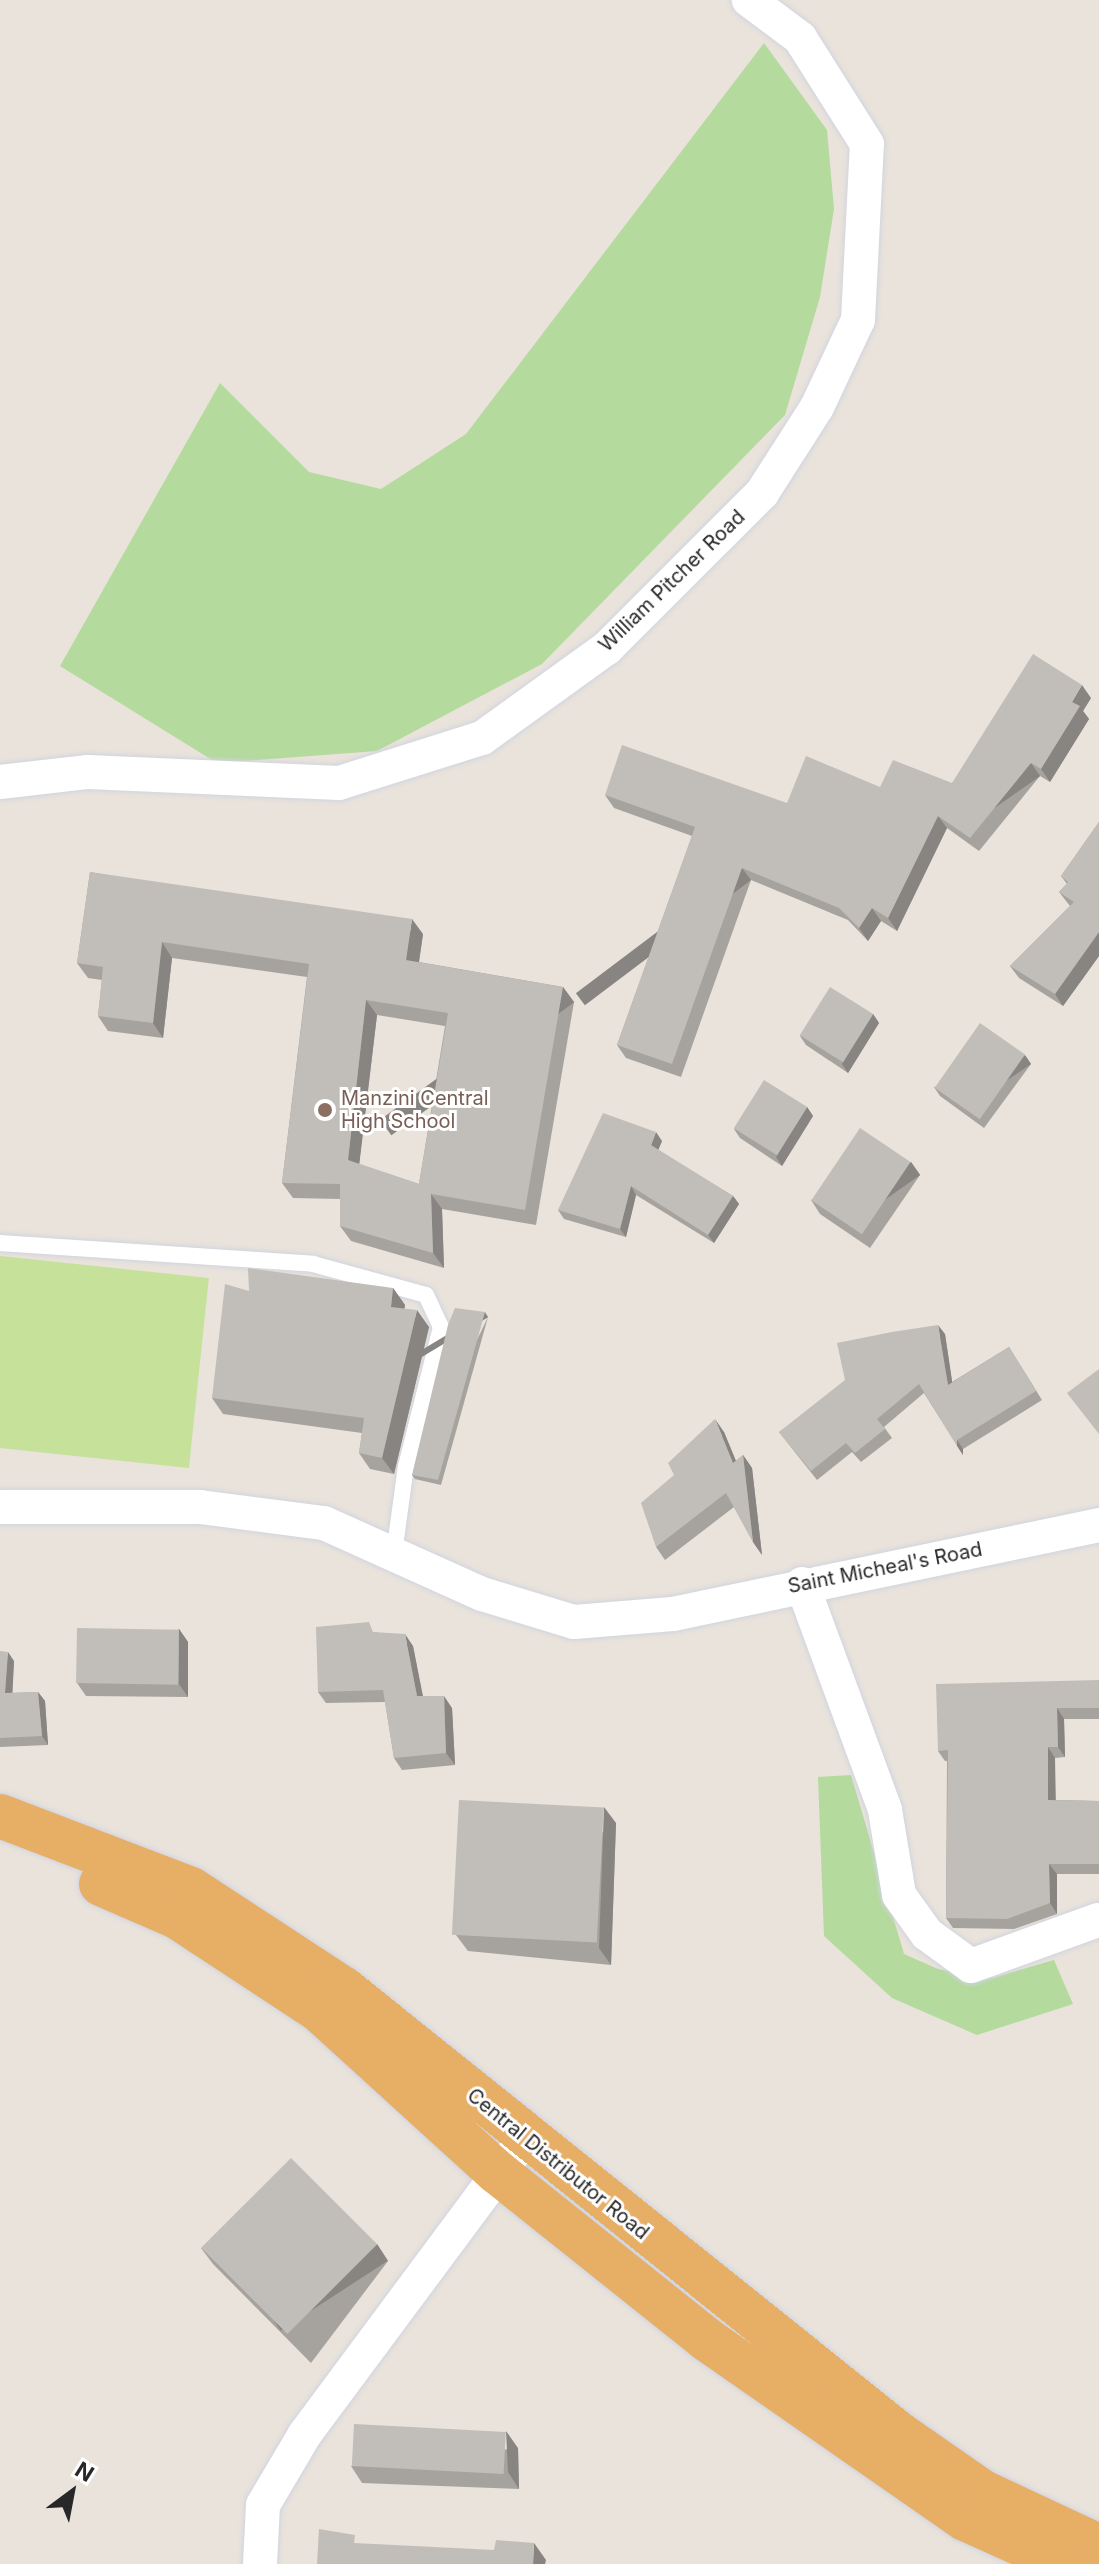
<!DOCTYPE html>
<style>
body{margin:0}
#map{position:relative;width:1099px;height:2564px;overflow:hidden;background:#e9e3db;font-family:Inter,sans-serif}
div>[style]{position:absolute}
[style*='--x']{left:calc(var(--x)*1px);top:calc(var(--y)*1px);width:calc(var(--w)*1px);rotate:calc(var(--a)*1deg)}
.green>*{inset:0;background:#b4da9d}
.pitch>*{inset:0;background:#c5e19a;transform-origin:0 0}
.roads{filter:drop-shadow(0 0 2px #d1d4e0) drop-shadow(0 0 2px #d1d4e0)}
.service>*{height:16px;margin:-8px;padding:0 8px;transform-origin:8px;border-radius:8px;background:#fff}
.minor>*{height:34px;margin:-17px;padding:0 17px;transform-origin:17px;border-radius:17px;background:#fff}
.trunk>*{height:44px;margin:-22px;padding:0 22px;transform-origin:22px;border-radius:22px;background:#e7ae66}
.wall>*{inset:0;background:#a6a39e}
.shaded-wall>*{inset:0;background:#878481;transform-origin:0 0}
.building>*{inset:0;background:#c1bdb8;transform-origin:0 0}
.dots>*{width:22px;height:22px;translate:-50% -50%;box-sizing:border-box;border:4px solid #fff;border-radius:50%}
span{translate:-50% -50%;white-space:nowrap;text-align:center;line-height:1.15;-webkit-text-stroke:6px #fff;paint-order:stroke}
.street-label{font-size:20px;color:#282828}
.education-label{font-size:20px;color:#785e54}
.left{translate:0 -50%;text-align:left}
.north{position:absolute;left:32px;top:2452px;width:80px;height:80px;-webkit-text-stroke:6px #fff;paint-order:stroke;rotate:32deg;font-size:22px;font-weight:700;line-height:32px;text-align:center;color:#282828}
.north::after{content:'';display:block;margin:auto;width:28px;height:36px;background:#282828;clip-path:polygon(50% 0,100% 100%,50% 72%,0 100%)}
</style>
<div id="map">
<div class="green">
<div style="clip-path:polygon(764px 43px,827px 130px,834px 209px,820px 297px,785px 415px,542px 664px,377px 751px,217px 763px,60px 666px,220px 383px,309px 472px,381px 489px,466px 434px)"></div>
<div style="clip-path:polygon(851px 1775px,904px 1954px,938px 1969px,992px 1978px,1054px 1960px,1073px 2004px,977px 2035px,892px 1998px,824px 1936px,818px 1777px)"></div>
</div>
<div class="pitch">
<div style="left:0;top:1256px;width:210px;height:191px;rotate:6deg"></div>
</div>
<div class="roads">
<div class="service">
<div style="--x:0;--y:1243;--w:314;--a:3.8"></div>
<div style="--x:313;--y:1264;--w:117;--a:15.3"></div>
<div style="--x:426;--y:1295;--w:35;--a:65"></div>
<div style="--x:441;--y:1327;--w:143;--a:104.1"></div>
<div style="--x:406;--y:1466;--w:89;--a:97.8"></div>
</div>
<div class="minor">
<div style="--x:0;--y:782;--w:89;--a:-6.5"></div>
<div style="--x:88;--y:772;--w:251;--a:2.5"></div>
<div style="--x:339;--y:783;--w:150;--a:-17.5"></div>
<div style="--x:482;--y:738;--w:154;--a:-35.8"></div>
<div style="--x:607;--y:648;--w:219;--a:-45"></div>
<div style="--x:762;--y:493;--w:102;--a:-57.4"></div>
<div style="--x:817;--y:407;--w:96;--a:-64.8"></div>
<div style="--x:858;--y:320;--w:176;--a:-87.1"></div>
<div style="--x:867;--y:144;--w:125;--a:-122.3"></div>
<div style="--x:800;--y:38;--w:64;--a:-143.3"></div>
<div style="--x:0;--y:1507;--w:200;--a:0"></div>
<div style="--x:200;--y:1507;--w:125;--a:7.4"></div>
<div style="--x:324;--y:1523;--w:173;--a:24.2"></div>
<div style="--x:482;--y:1594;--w:96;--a:16.9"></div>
<div style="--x:574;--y:1622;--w:99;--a:-4.6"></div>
<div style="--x:673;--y:1614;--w:435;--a:-11.8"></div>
<div style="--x:802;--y:1584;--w:241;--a:69.8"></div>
<div style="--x:885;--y:1810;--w:86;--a:80.6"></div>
<div style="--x:899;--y:1895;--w:48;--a:54.3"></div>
<div style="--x:927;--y:1934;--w:54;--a:36"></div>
<div style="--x:971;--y:1966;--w:135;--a:-19.9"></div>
<div style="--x:260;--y:2564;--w:59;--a:-87.1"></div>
<div style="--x:263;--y:2505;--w:82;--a:-59.4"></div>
<div style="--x:305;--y:2434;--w:350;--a:-53.4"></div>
</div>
<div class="trunk">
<div style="--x:0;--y:1816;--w:204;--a:20.9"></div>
<div style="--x:191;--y:1889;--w:183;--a:33.2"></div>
<div style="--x:344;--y:1989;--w:710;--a:38.71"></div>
<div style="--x:898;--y:2433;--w:103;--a:34.8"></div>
<div style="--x:983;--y:2492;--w:128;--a:25"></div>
<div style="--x:101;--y:1884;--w:83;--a:23.5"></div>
<div style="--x:177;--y:1917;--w:171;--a:33.3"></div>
<div style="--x:320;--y:2011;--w:239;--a:42.3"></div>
<div style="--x:497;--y:2172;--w:268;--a:38.6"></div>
<div style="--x:706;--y:2339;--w:315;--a:34.8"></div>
<div style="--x:965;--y:2519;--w:110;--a:24.2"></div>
</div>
</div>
<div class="wall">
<div style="clip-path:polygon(1091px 698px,1083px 711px,1089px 719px,1050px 782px,1040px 776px,979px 851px,947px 828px,897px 931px,881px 921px,868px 941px,848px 920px,751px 880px,681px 1077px,626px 1058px,617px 1045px,692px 836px,614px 808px,605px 795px,787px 803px,880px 787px,952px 783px)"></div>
<div style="clip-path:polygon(1099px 822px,1099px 956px,1063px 1006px,1019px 978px,1010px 966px,1070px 906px,1059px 892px,1067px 884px,1061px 876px)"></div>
<div style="clip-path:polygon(evenodd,90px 872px,423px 934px,419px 962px,563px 987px,574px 1002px,536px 1225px,442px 1209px,444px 1268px,351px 1241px,340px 1226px,340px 1199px,293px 1198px,282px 1183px,307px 977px,172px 958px,163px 1038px,108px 1031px,98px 1016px,102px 980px,88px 978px,77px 963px,90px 872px,377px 1015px,445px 1026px,419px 1184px,359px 1164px,377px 1015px)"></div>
<div style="clip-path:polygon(873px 1014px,879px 1023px,848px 1073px,806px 1045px,800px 1036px)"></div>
<div style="clip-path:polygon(1031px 1064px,984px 1128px,940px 1096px,934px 1087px)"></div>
<div style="clip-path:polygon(807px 1107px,813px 1116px,782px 1166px,740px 1138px,734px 1129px)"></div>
<div style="clip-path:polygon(662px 1141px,658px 1150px,733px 1196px,739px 1204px,714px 1243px,636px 1195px,626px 1237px,564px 1219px,558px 1210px)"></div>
<div style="clip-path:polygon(911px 1162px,920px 1175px,870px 1248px,820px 1214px,811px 1200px)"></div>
<div style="clip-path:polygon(393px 1288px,405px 1305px,404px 1309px,429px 1327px,394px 1474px,370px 1469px,359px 1453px,362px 1433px,223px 1414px,212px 1398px,249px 1291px)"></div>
<div style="clip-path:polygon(488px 1317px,441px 1485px,415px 1479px,412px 1475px)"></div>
<div style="clip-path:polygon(945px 1334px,952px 1382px,1009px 1347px,1042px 1400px,963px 1449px,963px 1455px,924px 1393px,884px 1427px,892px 1438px,861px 1462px,852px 1452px,817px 1480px,779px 1432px)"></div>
<div style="clip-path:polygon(724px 1432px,736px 1461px,743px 1455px,752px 1468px,762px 1555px,753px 1542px,734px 1507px,665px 1560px,656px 1547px)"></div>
<div style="clip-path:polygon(179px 1629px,188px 1642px,188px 1697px,86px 1696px,77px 1683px)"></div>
<div style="clip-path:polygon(376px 1632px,413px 1646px,423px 1696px,452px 1708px,455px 1765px,402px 1770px,394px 1758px,385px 1702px,326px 1703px,318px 1692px)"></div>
<div style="clip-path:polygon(0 1651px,14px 1661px,12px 1693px,38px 1692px,45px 1701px,48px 1745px,0 1747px)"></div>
<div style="clip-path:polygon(1099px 1680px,1099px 1719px,1064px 1719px,1065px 1757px,1055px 1758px,1055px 1800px,1099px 1801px,1099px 1874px,1057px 1874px,1057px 1914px,1014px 1929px,953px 1928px,946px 1918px,947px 1761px,945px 1761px,938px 1751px)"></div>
<div style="clip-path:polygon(616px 1823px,611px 1965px,468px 1951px,456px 1935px)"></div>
<div style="clip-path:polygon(377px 2244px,388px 2261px,311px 2363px,213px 2264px,201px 2248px)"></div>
<div style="clip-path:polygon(518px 2448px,519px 2489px,362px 2483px,351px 2466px)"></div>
</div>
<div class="shaded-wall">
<div style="clip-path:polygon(1082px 685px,1091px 698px,1083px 711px,1089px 719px,1050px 782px,1041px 769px,1072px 702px)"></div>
<div style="left:1031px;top:763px;width:16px;height:97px;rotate:55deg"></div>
<div style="clip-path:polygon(938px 816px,947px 828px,897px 931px,888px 918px)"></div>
<div style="left:742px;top:868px;width:15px;height:208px;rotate:53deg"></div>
<div style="clip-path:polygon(872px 908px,881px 921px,868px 941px,859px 928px)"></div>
<div style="clip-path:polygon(412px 919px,423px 934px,417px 975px,406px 960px)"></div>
<div style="clip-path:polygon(1099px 932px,1099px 956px,1063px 1006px,1055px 994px)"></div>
<div style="clip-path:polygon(162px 942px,172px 958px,163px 1038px,153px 1023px)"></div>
<div style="left:563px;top:987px;width:19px;height:226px;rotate:54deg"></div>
<div style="clip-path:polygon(366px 1000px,377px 1015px,358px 1175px,348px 1160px)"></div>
<div style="clip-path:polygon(873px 1014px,879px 1023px,848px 1073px,842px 1064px)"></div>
<div style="left:1025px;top:1055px;width:11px;height:79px;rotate:56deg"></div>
<div style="clip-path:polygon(807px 1107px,813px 1116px,782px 1166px,776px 1157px)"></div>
<div style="clip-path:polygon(656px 1132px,662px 1141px,657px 1153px,651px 1145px)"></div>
<div style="left:911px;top:1162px;width:16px;height:88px;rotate:55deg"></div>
<div style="clip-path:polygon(631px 1186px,636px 1195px,626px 1237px,620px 1229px)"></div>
<div style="clip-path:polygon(431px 1194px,442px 1209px,444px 1268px,433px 1253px)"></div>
<div style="clip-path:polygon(733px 1196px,739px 1204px,714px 1243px,708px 1235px)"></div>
<div style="clip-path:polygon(393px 1288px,405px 1305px,402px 1323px,391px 1307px)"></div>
<div style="clip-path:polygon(417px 1310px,429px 1327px,394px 1474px,382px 1458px)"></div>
<div style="left:485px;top:1312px;width:6px;height:174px;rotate:59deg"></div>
<div style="clip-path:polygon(938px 1325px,945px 1334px,954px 1394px,948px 1385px)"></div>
<div style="clip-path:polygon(715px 1419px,724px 1432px,742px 1476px,733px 1463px)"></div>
<div style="clip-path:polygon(957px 1440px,963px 1449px,963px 1455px,957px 1446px)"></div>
<div style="clip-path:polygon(743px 1455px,752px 1468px,762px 1555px,753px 1542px)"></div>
<div style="clip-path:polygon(179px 1629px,188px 1642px,188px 1697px,179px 1684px)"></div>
<div style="clip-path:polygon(405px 1634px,413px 1646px,425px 1708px,417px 1696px)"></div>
<div style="clip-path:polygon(8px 1652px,14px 1661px,12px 1702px,5px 1693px)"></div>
<div style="clip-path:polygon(38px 1692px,45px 1701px,48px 1745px,42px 1736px)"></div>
<div style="clip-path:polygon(444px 1696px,452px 1708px,455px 1765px,446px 1753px)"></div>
<div style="clip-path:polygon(1057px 1708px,1064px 1719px,1065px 1757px,1058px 1747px)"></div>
<div style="clip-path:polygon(1048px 1747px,1055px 1758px,1056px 1810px,1048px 1800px)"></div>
<div style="clip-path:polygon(604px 1807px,616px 1823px,611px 1965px,599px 1948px)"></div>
<div style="clip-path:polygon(1049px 1864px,1057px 1874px,1057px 1914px,1050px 1903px)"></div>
<div style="left:377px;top:2244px;width:20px;height:128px;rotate:57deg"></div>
<div style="clip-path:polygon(506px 2431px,518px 2448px,519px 2489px,508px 2472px)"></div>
<div style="clip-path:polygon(534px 2543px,546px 2560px,545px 2564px,533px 2564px)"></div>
</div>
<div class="building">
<div style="clip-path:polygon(1033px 654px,1082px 685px,1072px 702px,1080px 706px,1041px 769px,1031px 763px,970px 838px,938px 816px,888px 918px,872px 908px,859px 928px,839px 908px,742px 868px,672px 1064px,617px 1045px,695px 827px,605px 795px,622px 745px,787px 803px,806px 756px,880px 787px,893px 760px,952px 783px)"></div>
<div style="clip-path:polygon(1099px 822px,1099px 932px,1055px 994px,1010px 966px,1074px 902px,1059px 892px,1068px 882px,1061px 876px)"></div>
<div style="clip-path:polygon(evenodd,90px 872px,412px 919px,406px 960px,563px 987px,525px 1210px,431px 1194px,433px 1253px,340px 1226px,340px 1184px,282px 1183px,309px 964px,162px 942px,153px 1023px,98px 1016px,103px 967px,77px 963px,90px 872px,366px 1000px,448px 1013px,419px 1184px,348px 1160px,366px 1000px)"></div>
<div style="left:830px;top:987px;width:51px;height:57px;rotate:32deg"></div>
<div style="left:980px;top:1023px;width:55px;height:79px;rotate:35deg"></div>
<div style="left:764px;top:1080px;width:51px;height:57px;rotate:32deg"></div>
<div style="clip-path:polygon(603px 1113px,656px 1132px,651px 1145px,733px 1196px,708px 1235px,631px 1186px,620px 1229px,558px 1210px)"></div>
<div style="left:860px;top:1128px;width:61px;height:87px;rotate:34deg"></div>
<div style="clip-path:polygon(248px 1268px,393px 1288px,391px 1307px,417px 1310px,382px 1458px,359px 1453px,364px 1418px,212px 1398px,225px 1284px,249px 1291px)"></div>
<div style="clip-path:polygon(455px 1308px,485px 1312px,438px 1480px,412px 1475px,448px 1325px)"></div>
<div style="clip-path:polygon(938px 1325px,948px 1385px,1009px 1347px,1036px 1391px,957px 1440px,957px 1446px,919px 1384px,877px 1419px,885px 1429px,855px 1453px,846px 1443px,811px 1471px,779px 1432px,845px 1380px,837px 1343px,892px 1332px)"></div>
<div style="clip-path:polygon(1099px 1369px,1099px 1434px,1067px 1393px)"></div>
<div style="clip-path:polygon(715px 1419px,733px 1463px,743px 1455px,753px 1542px,726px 1493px,656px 1547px,641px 1503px,674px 1475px,668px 1463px)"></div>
<div style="clip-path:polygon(369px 1622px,373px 1632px,405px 1634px,417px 1696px,444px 1696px,446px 1753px,394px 1758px,383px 1690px,318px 1692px,316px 1627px)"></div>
<div style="left:77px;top:1628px;width:102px;height:55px;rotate:1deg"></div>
<div style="clip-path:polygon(0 1651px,8px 1652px,5px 1693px,38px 1692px,42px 1736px,0 1738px)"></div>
<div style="clip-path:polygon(1099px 1680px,1099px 1708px,1057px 1708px,1058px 1747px,1048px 1747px,1048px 1800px,1099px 1801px,1099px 1864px,1049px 1864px,1050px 1903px,1007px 1919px,946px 1918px,948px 1750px,938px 1751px,936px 1684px)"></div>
<div style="left:459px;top:1800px;width:145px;height:135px;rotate:3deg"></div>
<div style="left:291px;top:2158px;width:122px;height:127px;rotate:45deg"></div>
<div style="left:354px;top:2424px;width:152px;height:42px;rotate:3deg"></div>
<div style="clip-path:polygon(319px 2529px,355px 2535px,354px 2543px,494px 2550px,496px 2540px,534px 2543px,533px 2564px,317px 2564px)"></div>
</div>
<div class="dots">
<div style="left:325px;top:1110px;background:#8d6e63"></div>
</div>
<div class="street-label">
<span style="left:672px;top:581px;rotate:-44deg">William Pitcher Road</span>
<span style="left:885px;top:1568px;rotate:-11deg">Saint Micheal's Road</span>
<span style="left:558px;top:2164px;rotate:39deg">Central Distributor Road</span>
</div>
<div class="education-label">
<span class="left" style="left:341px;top:1110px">Manzini Central<br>High School</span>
</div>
<div class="north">N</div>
</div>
